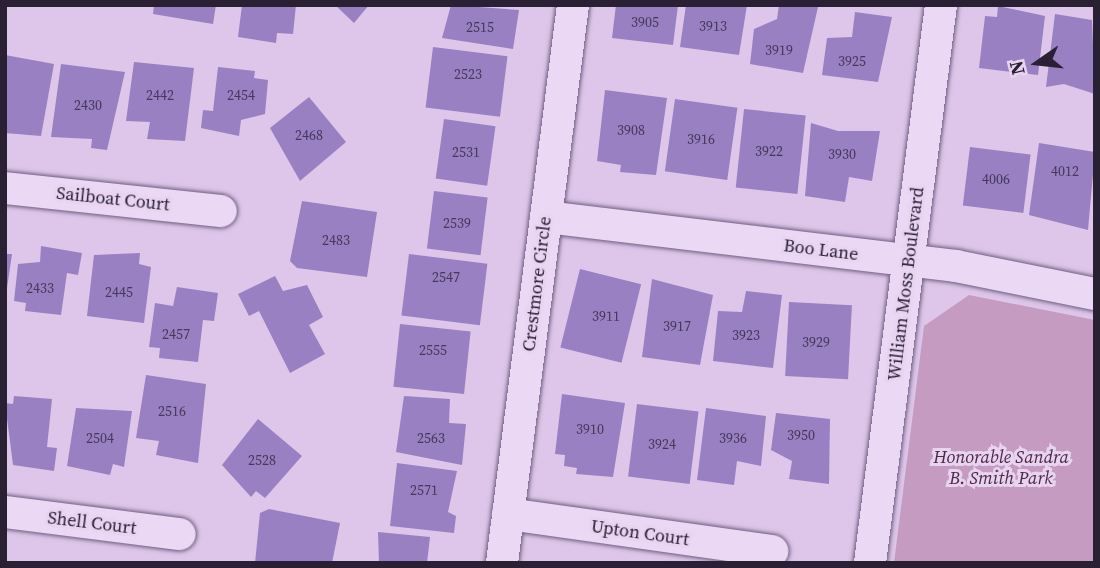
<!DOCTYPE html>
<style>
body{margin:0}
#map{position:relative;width:1100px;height:568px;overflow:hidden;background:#ddc6e9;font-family:"Source Serif 4",serif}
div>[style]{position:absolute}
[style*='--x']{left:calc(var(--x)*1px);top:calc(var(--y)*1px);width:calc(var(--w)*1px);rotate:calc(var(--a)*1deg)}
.green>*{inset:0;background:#c59bc2}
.building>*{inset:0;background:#9980c2;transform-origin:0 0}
.roads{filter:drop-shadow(0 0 2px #705e82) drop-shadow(0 0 2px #705e82)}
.minor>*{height:32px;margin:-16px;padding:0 16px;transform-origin:16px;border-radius:16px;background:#ebd8f4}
span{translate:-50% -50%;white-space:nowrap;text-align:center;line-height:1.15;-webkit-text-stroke:6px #e8d4f1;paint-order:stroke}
.number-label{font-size:14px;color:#453858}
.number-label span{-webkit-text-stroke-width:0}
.street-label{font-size:18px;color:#292034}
.park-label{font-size:18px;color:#4e2946;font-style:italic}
.frame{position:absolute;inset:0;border:7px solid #292034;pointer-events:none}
.north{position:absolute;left:1002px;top:28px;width:70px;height:70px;-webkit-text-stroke:5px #e8d4f1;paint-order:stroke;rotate:256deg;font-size:19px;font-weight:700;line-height:28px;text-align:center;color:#292034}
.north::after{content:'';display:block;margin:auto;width:24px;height:32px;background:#292034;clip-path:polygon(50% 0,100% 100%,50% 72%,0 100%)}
</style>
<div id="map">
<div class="green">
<div style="clip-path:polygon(969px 295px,1095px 320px,1095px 563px,894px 563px,924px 326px)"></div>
</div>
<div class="building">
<div style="clip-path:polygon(154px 5px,216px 5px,213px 24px,153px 14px)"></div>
<div style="clip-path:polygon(242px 5px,296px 5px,293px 34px,277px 33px,276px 43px,238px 37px)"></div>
<div style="clip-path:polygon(335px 5px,369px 5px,354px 23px)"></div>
<div style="clip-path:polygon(451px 5px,519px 10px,513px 49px,442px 38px)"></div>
<div style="clip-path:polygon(616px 5px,678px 5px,673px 45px,612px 38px)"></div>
<div style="clip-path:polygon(686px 5px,747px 5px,739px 55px,680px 47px)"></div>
<div style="clip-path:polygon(779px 5px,818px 7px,803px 73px,750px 64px,754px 29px,777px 19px)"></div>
<div style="clip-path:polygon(998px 6px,1045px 16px,1038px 75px,979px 68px,985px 16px,997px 17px)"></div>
<div style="clip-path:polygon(855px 12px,892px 17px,878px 82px,822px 75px,827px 38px,852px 37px)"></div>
<div style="clip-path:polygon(1055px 14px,1092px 20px,1095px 94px,1064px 84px,1046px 87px)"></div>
<div style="left:433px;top:47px;width:75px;height:61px;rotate:7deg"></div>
<div style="clip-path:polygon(5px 55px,54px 64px,41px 136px,5px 133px)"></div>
<div style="clip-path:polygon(134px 62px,194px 68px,185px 141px,147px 139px,150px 122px,126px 121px)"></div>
<div style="clip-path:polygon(61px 64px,125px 72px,107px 150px,91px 148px,92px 139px,51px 137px)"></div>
<div style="clip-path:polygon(218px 67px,255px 71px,254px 78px,268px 80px,265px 114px,241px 120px,239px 136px,201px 128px,203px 110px,213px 111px)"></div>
<div style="clip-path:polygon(605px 90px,667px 98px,656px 175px,620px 172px,621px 165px,597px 161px)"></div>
<div style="clip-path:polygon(309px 97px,346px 142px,300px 181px,270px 128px)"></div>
<div style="left:675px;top:99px;width:63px;height:73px;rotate:8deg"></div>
<div style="left:744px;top:109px;width:62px;height:79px;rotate:6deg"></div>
<div style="left:444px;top:119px;width:52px;height:60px;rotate:8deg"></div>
<div style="clip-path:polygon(811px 123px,838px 131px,880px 131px,872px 181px,849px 177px,845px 202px,805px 196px)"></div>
<div style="clip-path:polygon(1039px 143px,1095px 152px,1088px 230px,1029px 215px)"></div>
<div style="left:970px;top:147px;width:61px;height:59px;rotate:7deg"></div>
<div style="left:434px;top:191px;width:54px;height:58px;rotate:7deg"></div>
<div style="clip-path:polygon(302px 201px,377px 212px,367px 277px,297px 268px,290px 261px)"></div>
<div style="clip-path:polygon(41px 246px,82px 253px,78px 275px,67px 273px,61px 315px,25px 311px,26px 303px,14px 301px,18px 264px,40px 262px)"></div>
<div style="clip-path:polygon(140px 253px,139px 264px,151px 267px,144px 323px,87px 316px,94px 255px)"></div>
<div style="clip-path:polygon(5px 254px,12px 254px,7px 288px,5px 288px)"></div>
<div style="left:409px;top:254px;width:79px;height:62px;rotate:7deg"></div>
<div style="left:580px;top:269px;width:63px;height:81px;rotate:14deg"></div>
<div style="clip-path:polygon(275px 276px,283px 291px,307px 285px,323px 317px,309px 325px,325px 354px,290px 373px,259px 311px,249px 316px,238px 294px)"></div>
<div style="clip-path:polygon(652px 279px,713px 295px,700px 365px,642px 357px)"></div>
<div style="clip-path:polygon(177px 287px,218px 293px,214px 321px,203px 320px,198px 362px,159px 358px,160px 348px,149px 347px,155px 303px,173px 306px)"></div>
<div style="clip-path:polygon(746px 291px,782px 295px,773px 368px,713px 361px,718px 311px,742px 312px)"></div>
<div style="left:789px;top:302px;width:63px;height:74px;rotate:3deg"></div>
<div style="left:400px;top:324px;width:71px;height:63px;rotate:6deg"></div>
<div style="clip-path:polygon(146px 375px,206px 384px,198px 463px,156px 455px,159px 441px,136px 438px)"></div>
<div style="clip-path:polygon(562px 394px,625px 403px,613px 477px,576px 474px,577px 468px,564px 466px,565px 455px,555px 454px)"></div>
<div style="clip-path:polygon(14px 396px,52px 399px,47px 447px,57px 448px,54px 471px,13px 465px,5px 403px,13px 404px)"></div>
<div style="clip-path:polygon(404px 396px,450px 399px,449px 423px,466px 424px,462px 465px,396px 452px)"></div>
<div style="left:637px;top:404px;width:62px;height:73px;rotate:7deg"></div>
<div style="clip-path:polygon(76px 408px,132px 411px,124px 467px,113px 464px,110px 475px,67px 466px)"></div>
<div style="clip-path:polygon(706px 408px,766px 416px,761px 466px,737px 461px,734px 485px,697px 480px)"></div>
<div style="clip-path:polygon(776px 413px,830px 419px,829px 484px,789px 479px,792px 461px,771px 450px)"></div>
<div style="clip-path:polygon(258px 419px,302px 456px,265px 498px,256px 491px,251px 497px,222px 465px)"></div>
<div style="clip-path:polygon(397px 463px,457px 471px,448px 512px,456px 516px,454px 533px,390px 526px)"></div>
<div style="clip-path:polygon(269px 509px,340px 523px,332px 563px,255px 563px,260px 513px)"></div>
<div style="clip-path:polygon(378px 532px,430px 537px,427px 563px,379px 563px)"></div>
</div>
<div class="roads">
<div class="minor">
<div style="--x:5;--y:188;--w:217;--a:6.1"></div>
<div style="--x:546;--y:217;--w:413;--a:6.8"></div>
<div style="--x:956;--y:266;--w:142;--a:11.4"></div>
<div style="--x:5;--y:512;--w:176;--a:7.2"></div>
<div style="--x:508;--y:514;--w:267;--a:8"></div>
<div style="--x:502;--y:563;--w:562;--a:-82.75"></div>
<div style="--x:870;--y:563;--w:562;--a:-82.75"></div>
</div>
</div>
<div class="number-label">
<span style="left:645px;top:22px">3905</span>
<span style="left:713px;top:26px">3913</span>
<span style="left:480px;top:27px">2515</span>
<span style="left:779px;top:50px">3919</span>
<span style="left:852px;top:61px">3925</span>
<span style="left:468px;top:74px">2523</span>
<span style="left:160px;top:95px">2442</span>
<span style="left:241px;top:95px">2454</span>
<span style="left:88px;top:105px">2430</span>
<span style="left:631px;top:130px">3908</span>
<span style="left:309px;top:135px">2468</span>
<span style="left:701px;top:139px">3916</span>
<span style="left:769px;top:151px">3922</span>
<span style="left:466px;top:152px">2531</span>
<span style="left:842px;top:154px">3930</span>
<span style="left:1065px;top:171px">4012</span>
<span style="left:996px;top:179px">4006</span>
<span style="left:457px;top:223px">2539</span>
<span style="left:336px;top:240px">2483</span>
<span style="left:446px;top:277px">2547</span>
<span style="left:40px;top:288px">2433</span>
<span style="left:119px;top:292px">2445</span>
<span style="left:606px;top:316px">3911</span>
<span style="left:677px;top:326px">3917</span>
<span style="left:176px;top:334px">2457</span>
<span style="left:746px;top:335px">3923</span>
<span style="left:816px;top:342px">3929</span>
<span style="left:433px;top:350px">2555</span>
<span style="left:172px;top:411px">2516</span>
<span style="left:590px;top:429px">3910</span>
<span style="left:801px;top:435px">3950</span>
<span style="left:100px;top:438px">2504</span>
<span style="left:431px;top:438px">2563</span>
<span style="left:733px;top:438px">3936</span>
<span style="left:662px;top:444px">3924</span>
<span style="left:262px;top:460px">2528</span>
<span style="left:424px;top:490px">2571</span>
</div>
<div class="street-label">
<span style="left:113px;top:199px;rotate:6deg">Sailboat Court</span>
<span style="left:821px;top:250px;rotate:7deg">Boo Lane</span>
<span style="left:537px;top:284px;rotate:-83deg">Crestmore Circle</span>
<span style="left:906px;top:284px;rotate:-83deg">William Moss Boulevard</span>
<span style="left:92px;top:523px;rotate:7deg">Shell Court</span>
<span style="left:640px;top:533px;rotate:8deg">Upton Court</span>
</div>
<div class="park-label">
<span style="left:1001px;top:468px">Honorable Sandra<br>B. Smith Park</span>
</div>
<div class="frame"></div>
<div class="north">N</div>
</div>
